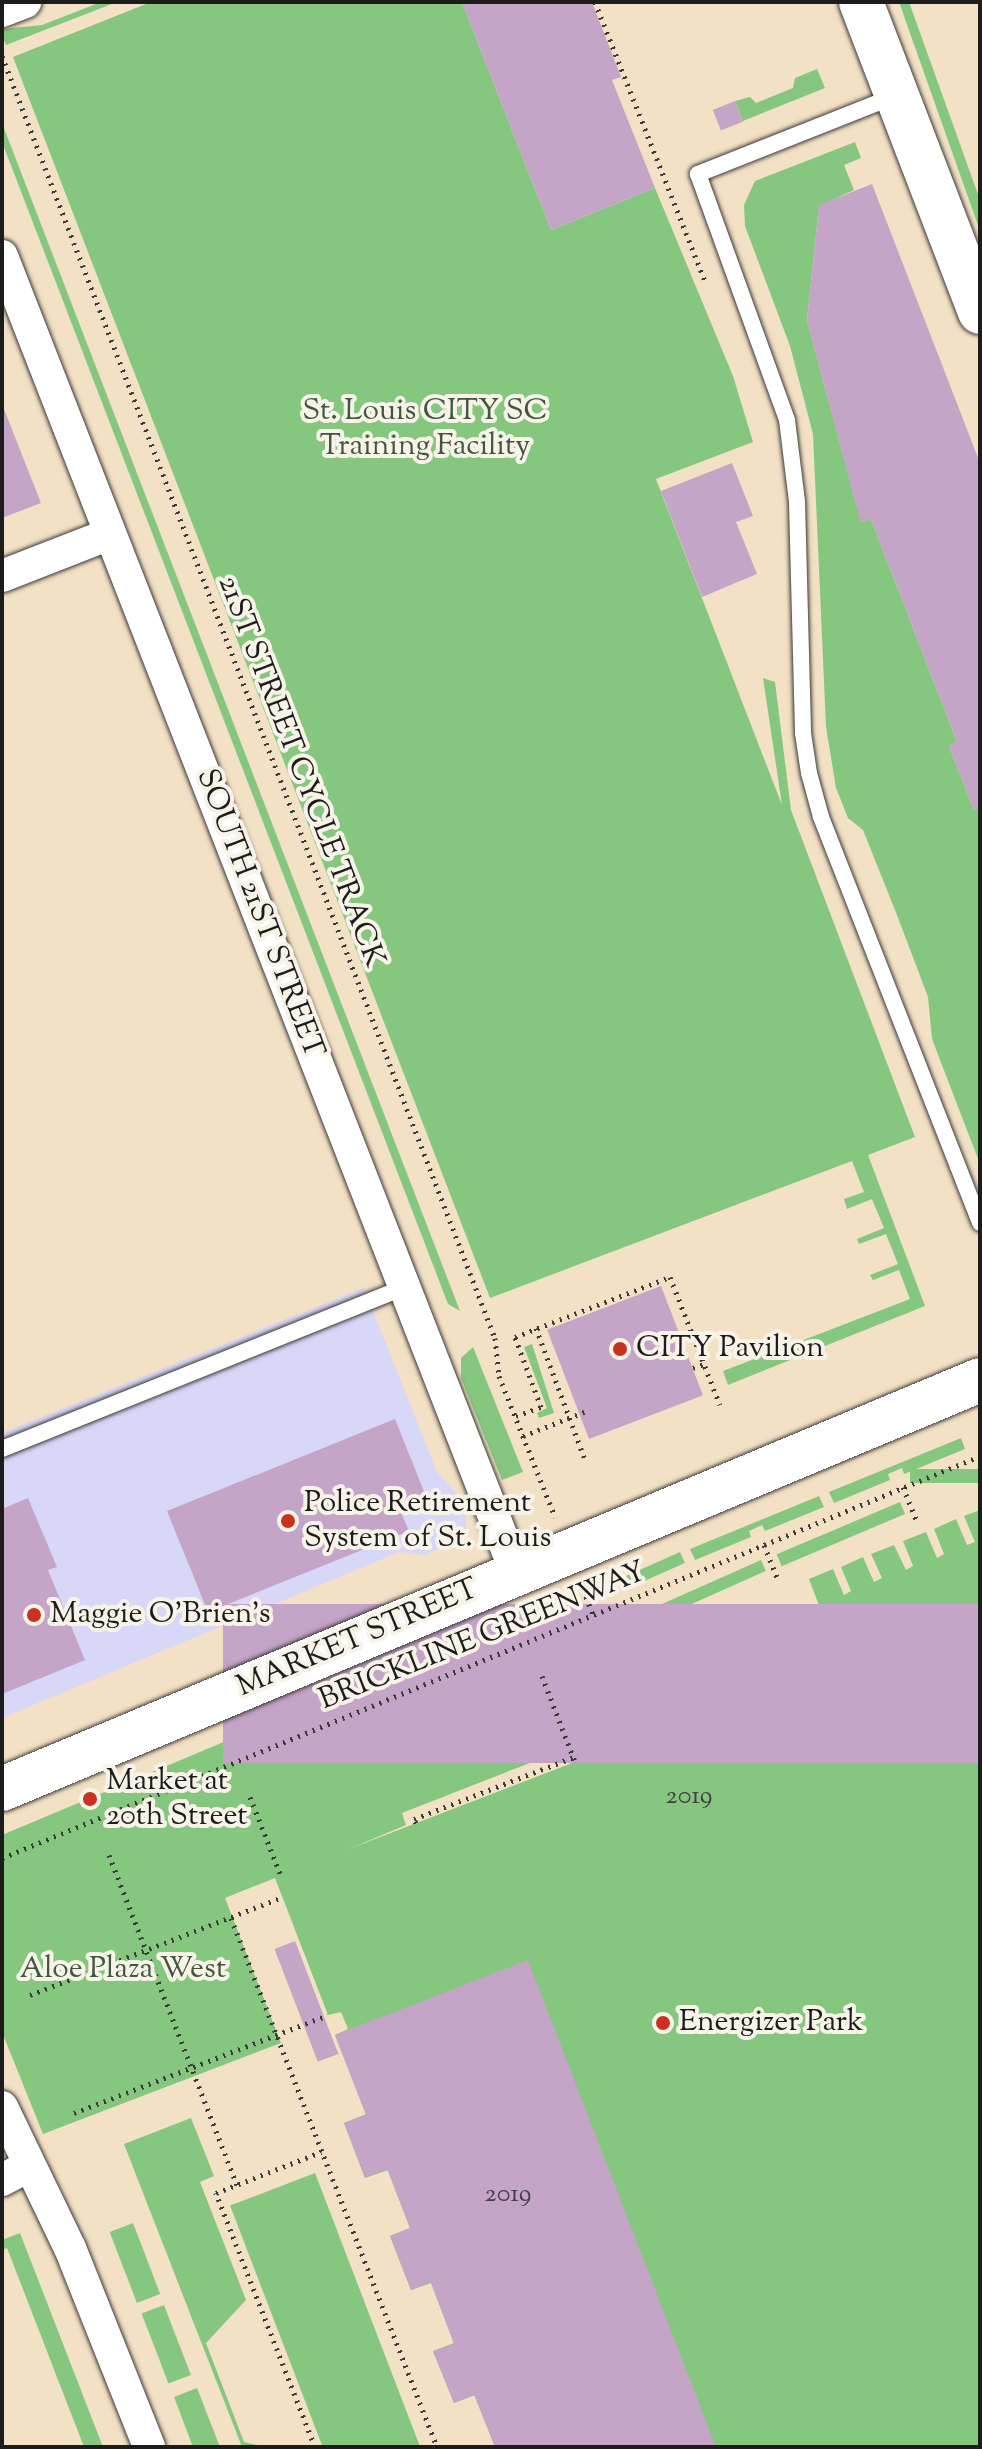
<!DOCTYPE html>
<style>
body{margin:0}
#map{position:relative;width:982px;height:2449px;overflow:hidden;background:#f3e1c6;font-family:"Sorts Mill Goudy",serif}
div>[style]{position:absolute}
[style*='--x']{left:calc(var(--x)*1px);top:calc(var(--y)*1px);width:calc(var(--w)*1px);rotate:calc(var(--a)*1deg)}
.built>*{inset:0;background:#d8d7f8}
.green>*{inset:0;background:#86c780;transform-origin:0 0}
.building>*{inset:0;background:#c4a4c7;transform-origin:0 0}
.path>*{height:5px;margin-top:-2.5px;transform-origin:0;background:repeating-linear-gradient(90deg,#3c3a36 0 2px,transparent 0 8px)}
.roads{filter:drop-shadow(0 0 2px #3c3a36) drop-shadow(0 0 2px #3c3a36)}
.lane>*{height:16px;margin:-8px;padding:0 8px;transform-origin:8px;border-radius:8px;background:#fff}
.street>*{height:32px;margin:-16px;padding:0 16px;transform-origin:16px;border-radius:16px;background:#fff}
.secondary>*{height:44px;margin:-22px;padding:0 22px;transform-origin:22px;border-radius:22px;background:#fff}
.primary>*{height:44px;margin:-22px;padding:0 22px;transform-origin:22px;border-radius:22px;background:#fff}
.dots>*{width:22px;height:22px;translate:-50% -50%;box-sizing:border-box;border:4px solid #f7f3e8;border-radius:50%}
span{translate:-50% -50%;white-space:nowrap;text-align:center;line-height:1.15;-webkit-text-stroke:8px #f7f3e8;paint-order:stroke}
.number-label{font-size:26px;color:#463e47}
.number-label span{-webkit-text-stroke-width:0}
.park-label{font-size:30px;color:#41583f}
.street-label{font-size:30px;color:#1c1c1c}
.poi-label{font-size:30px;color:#1c1c1c}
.left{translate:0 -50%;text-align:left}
.frame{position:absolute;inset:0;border:4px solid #1c1c1c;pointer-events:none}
</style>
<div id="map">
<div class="built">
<div style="clip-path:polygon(364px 1288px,437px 1472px,464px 1501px,466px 1529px,452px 1542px,426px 1555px,399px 1552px,2px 1718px,2px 1433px)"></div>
</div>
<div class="green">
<div style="clip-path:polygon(101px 2px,117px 2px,6px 45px,2px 36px,2px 29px,42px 25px)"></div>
<div style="clip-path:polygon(151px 2px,462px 2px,551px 230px,655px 188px,733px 376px,753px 442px,656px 479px,782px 805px,763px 678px,775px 682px,791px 810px,915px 1137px,868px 1155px,925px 1306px,728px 1385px,723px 1371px,910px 1299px,899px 1270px,873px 1280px,870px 1275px,898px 1264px,886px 1234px,859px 1244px,857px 1239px,884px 1228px,872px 1199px,847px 1209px,844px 1199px,864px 1192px,852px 1161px,490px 1298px,13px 57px)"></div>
<div style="clip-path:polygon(899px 2px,909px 2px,980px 200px,980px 231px)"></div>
<div style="clip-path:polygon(817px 69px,825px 88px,743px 121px,735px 101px,750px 97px,756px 103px,793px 88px,795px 78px)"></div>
<div style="clip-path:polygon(2px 124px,2px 123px,460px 1311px,448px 1304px,2px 142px)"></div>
<div style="clip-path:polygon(855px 142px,861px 158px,844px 165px,854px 190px,819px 206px,807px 320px,861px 522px,871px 519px,957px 742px,949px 746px,974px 810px,980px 808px,980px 1164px,932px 1039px,928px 997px,897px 915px,863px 830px,848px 818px,836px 788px,826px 727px,813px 434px,790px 346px,745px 226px,744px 205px,755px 181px)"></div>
<div style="clip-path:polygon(532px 1344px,554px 1413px,539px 1418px,537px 1413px,547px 1408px,524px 1347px)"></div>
<div style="clip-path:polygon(473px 1347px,523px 1472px,502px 1480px,461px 1378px,461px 1358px)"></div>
<div style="clip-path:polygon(961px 1438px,965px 1449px,904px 1474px,902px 1468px,888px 1474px,890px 1480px,834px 1503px,829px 1492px)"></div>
<div style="left:980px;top:1469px;width:14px;height:70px;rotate:90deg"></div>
<div style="clip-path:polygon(819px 1496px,824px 1507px,765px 1531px,762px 1525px,749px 1531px,751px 1537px,695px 1560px,690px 1549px)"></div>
<div style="left:900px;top:1502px;width:13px;height:134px;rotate:67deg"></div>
<div style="clip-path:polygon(980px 1510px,980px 2447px,495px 2447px,475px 2395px,454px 2403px,433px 2351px,454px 2343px,431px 2283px,411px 2290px,390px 2236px,410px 2228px,388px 2170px,365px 2178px,344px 2123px,366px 2114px,335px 2035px,348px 2029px,341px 2012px,328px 2015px,275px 1878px,225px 1898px,281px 2043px,43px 2134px,2px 2032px,2px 1835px,488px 1631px,540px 1759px,402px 1813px,406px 1825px,349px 1849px,681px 1721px,661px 1668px,669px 1665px,659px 1640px,681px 1632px,693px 1661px,716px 1637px,744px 1622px,785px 1610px,820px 1608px,809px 1579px,833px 1569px,844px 1595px,851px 1591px,841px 1567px,863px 1557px,874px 1582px,882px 1578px,871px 1554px,894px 1545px,906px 1570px,913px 1566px,903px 1541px,926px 1532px,937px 1558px,944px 1554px,934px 1529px,956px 1519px,967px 1545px,975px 1542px,964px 1516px)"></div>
<div style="left:680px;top:1552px;width:12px;height:61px;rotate:66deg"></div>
<div style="left:761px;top:1560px;width:12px;height:134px;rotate:66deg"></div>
<div style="left:644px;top:1676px;width:40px;height:61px;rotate:69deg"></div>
<div style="clip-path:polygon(191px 2118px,214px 2176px,200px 2182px,246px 2300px,206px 2343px,244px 2442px,266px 2447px,242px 2447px,124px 2144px)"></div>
<div style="left:315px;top:2173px;width:294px;height:91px;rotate:69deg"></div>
<div style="left:133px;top:2223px;width:76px;height:25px;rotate:69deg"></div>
<div style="clip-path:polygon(20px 2233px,103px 2447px,84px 2447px,7px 2248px,2px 2250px,2px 2240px)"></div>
<div style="left:164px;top:2305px;width:75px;height:24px;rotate:69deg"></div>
<div style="clip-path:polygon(197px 2388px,220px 2447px,193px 2447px,174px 2397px)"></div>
</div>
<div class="building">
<div style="clip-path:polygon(462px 2px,592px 2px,621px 77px,612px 80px,655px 188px,551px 230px)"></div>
<div style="left:735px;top:101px;width:22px;height:24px;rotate:68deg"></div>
<div style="clip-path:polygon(872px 184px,980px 463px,980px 808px,974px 810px,949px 746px,957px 742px,871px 519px,861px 523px,807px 320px,819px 205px)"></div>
<div style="clip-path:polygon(2px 404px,41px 503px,2px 518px)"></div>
<div style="clip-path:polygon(732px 463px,753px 516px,736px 522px,757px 574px,702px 597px,661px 491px)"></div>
<div style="left:661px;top:1286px;width:117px;height:122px;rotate:69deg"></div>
<div style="clip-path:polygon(395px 1419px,427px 1499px,400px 1510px,409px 1531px,208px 1612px,167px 1511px)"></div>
<div style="clip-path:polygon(28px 1498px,57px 1567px,48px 1570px,85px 1660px,2px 1694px,2px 1509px)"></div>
<div style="left:980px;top:1604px;width:159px;height:757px;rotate:90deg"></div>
<div style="left:295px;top:1941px;width:121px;height:22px;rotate:69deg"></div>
<div style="clip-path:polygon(528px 1960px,531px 1968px,716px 2447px,495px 2447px,474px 2395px,454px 2403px,433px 2351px,454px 2344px,431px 2282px,411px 2290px,390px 2236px,410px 2228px,387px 2169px,365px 2178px,344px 2123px,366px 2115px,335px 2035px)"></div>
</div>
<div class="path">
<div style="--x:595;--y:2;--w:303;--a:68.5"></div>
<div style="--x:2;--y:56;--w:1374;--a:68.97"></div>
<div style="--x:495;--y:1338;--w:38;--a:84"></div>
<div style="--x:499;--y:1376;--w:152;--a:68.3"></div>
<div style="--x:536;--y:1328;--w:141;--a:69.6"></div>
<div style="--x:693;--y:1368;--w:12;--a:-20"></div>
<div style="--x:516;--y:1416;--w:27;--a:-20"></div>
<div style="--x:541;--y:1407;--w:75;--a:-110.4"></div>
<div style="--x:515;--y:1337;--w:166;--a:-21.2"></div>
<div style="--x:670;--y:1277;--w:137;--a:68.7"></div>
<div style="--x:523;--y:1436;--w:66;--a:-21.5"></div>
<div style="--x:903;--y:1487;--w:38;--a:68"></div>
<div style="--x:764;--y:1545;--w:37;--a:68"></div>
<div style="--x:583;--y:1589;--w:28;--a:69"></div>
<div style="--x:542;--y:1676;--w:92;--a:69"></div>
<div style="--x:250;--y:1797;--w:85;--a:68.6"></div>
<div style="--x:416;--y:1823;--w:4;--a:-117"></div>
<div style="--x:414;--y:1819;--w:172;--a:-21.2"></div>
<div style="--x:109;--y:1855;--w:354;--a:68.8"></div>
<div style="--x:2;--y:1858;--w:1057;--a:-22.34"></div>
<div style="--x:231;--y:1918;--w:568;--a:68.72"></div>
<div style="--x:30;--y:1995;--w:271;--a:-21.2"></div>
<div style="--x:74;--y:2113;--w:272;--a:-21.1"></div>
<div style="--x:315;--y:2447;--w:273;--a:-111.3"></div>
<div style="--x:216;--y:2193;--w:113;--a:-21.3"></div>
</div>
<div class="roads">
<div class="lane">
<div style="--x:895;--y:96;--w:212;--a:158.4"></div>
<div style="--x:698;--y:174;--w:262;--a:70.1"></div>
<div style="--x:787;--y:420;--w:83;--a:83"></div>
<div style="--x:797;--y:502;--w:231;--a:88.5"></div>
<div style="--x:803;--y:733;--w:40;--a:81.5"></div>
<div style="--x:809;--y:773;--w:46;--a:74.7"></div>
<div style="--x:821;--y:817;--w:436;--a:68.6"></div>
<div style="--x:2;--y:1449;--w:433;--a:-21.9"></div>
</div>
<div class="street">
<div style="--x:2;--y:11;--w:25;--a:-21"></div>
<div style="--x:2;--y:256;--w:1414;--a:68.68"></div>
<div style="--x:2;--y:576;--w:116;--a:-21.3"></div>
<div style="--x:2;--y:2107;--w:157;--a:64.3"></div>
<div style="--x:70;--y:2248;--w:214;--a:68.3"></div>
<div style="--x:2;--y:2180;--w:30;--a:-28"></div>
</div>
<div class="secondary">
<div style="--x:861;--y:2;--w:332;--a:69"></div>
</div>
<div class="primary">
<div style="--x:2;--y:1789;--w:1060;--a:-22.69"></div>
</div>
</div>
<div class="dots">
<div style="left:620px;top:1349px;background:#c8321e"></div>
<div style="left:288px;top:1521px;background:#c8321e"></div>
<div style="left:34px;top:1615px;background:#c8321e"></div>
<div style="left:90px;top:1799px;background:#c8321e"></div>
<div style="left:663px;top:2023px;background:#c8321e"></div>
</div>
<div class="number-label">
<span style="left:689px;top:1797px">2019</span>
<span style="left:508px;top:2195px">2019</span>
</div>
<div class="park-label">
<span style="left:425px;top:429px">St. Louis CITY SC<br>Training Facility</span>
<span style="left:123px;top:1970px">Aloe Plaza West</span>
</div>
<div class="street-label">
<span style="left:300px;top:772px;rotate:69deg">21ST STREET CYCLE TRACK</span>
<span style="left:259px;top:914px;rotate:69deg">SOUTH 21ST STREET</span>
<span style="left:483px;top:1637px;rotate:-22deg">BRICKLINE GREENWAY</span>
<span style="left:358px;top:1639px;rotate:-23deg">MARKET STREET</span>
</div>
<div class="poi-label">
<span class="left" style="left:636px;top:1349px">CITY Pavilion</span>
<span class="left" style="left:304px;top:1521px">Police Retirement<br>System of St. Louis</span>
<span class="left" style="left:50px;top:1615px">Maggie O'Brien's</span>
<span class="left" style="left:106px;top:1799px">Market at<br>20th Street</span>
<span class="left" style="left:679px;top:2023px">Energizer Park</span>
</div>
<div class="frame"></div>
</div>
